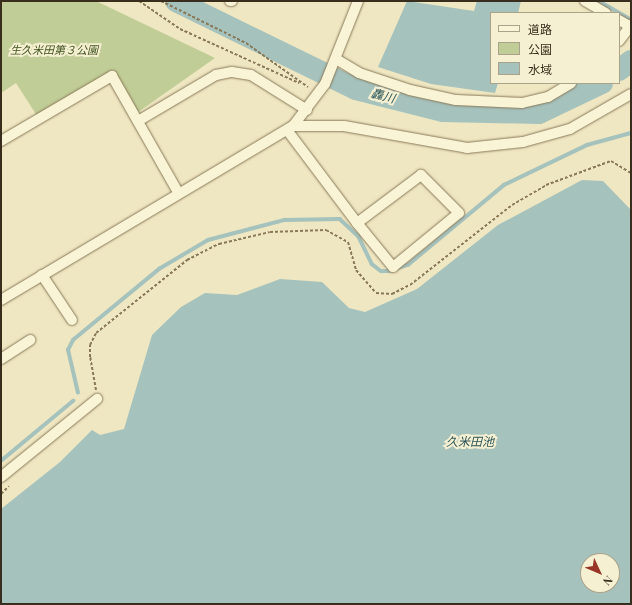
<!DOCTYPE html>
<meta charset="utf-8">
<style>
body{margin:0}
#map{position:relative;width:632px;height:605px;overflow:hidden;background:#efe7c2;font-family:"Playfair Display","Noto Sans JP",serif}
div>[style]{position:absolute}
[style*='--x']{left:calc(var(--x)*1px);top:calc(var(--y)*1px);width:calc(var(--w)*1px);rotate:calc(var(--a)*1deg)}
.green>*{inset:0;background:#c0cd96}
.water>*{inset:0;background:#a5c2bd}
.stream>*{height:3.5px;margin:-1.75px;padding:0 1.75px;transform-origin:1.75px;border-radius:1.75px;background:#a5c2bd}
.river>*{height:22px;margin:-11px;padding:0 11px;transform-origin:11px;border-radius:11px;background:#a5c2bd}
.path>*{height:2px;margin-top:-1px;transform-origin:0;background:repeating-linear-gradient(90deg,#897959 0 3px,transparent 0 5px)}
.roads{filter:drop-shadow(0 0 1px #897959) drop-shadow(0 0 1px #897959)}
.minor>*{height:10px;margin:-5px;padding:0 5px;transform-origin:5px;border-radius:5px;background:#f9f4d6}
span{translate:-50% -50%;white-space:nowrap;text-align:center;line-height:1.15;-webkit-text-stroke:4px #f6f0d2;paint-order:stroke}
.park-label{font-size:11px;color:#435624;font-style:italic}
.water-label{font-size:12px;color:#2c5659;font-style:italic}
.frame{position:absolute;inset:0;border:2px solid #392e1d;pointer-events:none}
.legend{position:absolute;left:490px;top:12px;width:130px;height:72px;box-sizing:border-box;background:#f6f0d2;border:1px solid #aaa28a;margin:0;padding:5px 7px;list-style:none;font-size:12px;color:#392e1d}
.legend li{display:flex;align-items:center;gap:8px;height:20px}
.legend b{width:20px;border:1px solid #aaa28a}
.north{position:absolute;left:580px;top:553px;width:40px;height:40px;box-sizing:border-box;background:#f6f0d2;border:1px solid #aaa28a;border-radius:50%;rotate:134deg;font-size:11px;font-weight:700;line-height:16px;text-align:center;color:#392e1d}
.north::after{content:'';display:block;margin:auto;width:14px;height:18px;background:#9a3628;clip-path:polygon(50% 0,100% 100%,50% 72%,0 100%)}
</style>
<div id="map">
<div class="green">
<div style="clip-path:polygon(1px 1px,96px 1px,215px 58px,134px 115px,114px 70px,39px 119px,16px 83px,1px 93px)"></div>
</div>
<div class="water">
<div style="clip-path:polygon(407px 1px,474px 11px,477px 1px,521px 1px,518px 13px,491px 13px,491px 83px,498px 83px,495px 93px,431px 84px,378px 67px)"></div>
<div style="clip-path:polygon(evenodd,582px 180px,603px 181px,631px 210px,631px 604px,1px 604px,1px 509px,60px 462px,92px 430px,100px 435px,124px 429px,152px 335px,181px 307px,205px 293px,237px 295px,280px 279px,322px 282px,349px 308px,365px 312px,417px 289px,498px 225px,582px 180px,588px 561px,612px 561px,612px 585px,588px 585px,588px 561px)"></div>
</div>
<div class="stream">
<div style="--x:599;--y:1;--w:34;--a:30"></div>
<div style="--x:78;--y:393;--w:44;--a:-103.1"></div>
<div style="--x:68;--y:350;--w:11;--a:-63"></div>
<div style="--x:73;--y:340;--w:112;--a:-39.5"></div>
<div style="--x:159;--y:269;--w:57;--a:-30.6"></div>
<div style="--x:208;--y:240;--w:79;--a:-14.7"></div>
<div style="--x:284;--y:220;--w:56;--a:-1"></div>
<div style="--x:340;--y:219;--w:26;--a:43"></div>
<div style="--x:359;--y:237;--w:30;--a:64"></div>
<div style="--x:372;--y:264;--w:11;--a:38"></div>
<div style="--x:381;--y:271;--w:8;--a:0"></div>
<div style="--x:389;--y:271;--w:20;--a:-18"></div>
<div style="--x:408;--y:265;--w:125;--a:-39.8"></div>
<div style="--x:504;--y:185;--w:92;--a:-25.7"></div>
<div style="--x:587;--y:145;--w:46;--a:-15.3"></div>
<div style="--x:1;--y:461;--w:94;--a:-39.8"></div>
</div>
<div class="river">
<div style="--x:176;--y:1;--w:200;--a:26.1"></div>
<div style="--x:356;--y:89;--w:90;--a:14.2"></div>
<div style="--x:443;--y:111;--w:96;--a:1.2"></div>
<div style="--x:539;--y:113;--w:70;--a:-25.5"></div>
<div style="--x:619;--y:70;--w:15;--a:-37"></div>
</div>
<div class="path">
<div style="--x:139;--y:1;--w:50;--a:34.3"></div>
<div style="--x:180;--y:29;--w:131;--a:24.4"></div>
<div style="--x:161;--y:1;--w:95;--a:26.3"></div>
<div style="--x:246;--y:43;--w:76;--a:35.4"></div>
<div style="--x:96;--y:390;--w:34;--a:-100"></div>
<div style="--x:90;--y:357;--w:12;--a:-90"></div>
<div style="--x:90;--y:345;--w:13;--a:-63"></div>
<div style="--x:96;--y:333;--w:117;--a:-38.7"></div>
<div style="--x:187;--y:260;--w:36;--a:-27"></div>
<div style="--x:219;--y:244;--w:52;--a:-13.2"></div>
<div style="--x:270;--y:232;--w:56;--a:-2"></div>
<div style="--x:326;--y:230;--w:25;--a:29"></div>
<div style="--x:348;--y:242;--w:29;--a:74"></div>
<div style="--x:356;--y:270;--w:30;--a:49"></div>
<div style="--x:376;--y:293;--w:16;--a:4"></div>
<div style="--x:392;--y:294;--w:20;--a:-27"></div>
<div style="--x:410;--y:285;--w:130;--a:-38.1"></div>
<div style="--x:512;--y:205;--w:39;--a:-30"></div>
<div style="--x:546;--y:185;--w:69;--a:-20.3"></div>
<div style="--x:611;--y:161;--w:23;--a:31"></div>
<div style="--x:1;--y:494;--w:11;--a:-45"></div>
</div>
<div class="roads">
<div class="minor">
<div style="--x:230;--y:1;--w:2;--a:0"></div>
<div style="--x:585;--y:1;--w:24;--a:30"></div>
<div style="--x:619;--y:20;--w:14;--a:30"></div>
<div style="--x:619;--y:41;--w:20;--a:-53"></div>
<div style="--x:336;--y:59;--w:27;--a:31"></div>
<div style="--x:359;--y:73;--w:54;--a:18.4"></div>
<div style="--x:410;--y:90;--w:47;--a:12.3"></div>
<div style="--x:456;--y:100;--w:66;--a:2.6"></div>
<div style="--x:522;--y:103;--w:27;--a:-13"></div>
<div style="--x:548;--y:97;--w:27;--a:-31"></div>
<div style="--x:138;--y:121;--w:91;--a:-30.5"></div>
<div style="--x:216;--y:75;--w:16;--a:-11"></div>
<div style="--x:232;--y:72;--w:19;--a:9"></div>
<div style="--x:251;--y:75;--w:66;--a:32"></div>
<div style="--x:293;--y:126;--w:53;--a:-52.7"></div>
<div style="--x:325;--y:84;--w:89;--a:-68.3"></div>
<div style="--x:287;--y:130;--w:116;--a:53"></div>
<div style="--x:357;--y:223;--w:57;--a:50.7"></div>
<div style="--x:393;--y:267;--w:85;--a:-39.3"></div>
<div style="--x:459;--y:213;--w:54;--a:-135"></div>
<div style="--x:421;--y:175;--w:80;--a:143.1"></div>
<div style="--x:1;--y:141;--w:129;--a:-30.4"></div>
<div style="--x:112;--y:76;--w:133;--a:60.4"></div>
<div style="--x:42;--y:275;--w:54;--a:56.3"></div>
<div style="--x:1;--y:300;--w:340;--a:-30.8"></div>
<div style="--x:293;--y:126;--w:51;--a:0"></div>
<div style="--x:344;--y:126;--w:125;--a:10.1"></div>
<div style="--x:467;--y:148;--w:56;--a:-6.1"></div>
<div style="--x:523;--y:142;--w:49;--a:-15.5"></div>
<div style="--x:570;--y:129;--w:70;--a:-29.8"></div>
<div style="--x:1;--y:359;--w:35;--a:-33"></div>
<div style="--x:1;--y:477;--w:124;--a:-39.1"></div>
</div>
</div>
<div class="park-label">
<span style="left:54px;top:50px">生久米田第３公園</span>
</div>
<div class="water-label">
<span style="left:383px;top:96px;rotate:14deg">轟川</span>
<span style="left:470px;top:442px">久米田池</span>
</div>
<div class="frame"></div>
<ul class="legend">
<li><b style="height:5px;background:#f9f4d6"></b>道路</li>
<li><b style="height:11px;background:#c0cd96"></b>公園</li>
<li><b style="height:11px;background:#a5c2bd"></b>水域</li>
</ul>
<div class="north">N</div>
</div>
